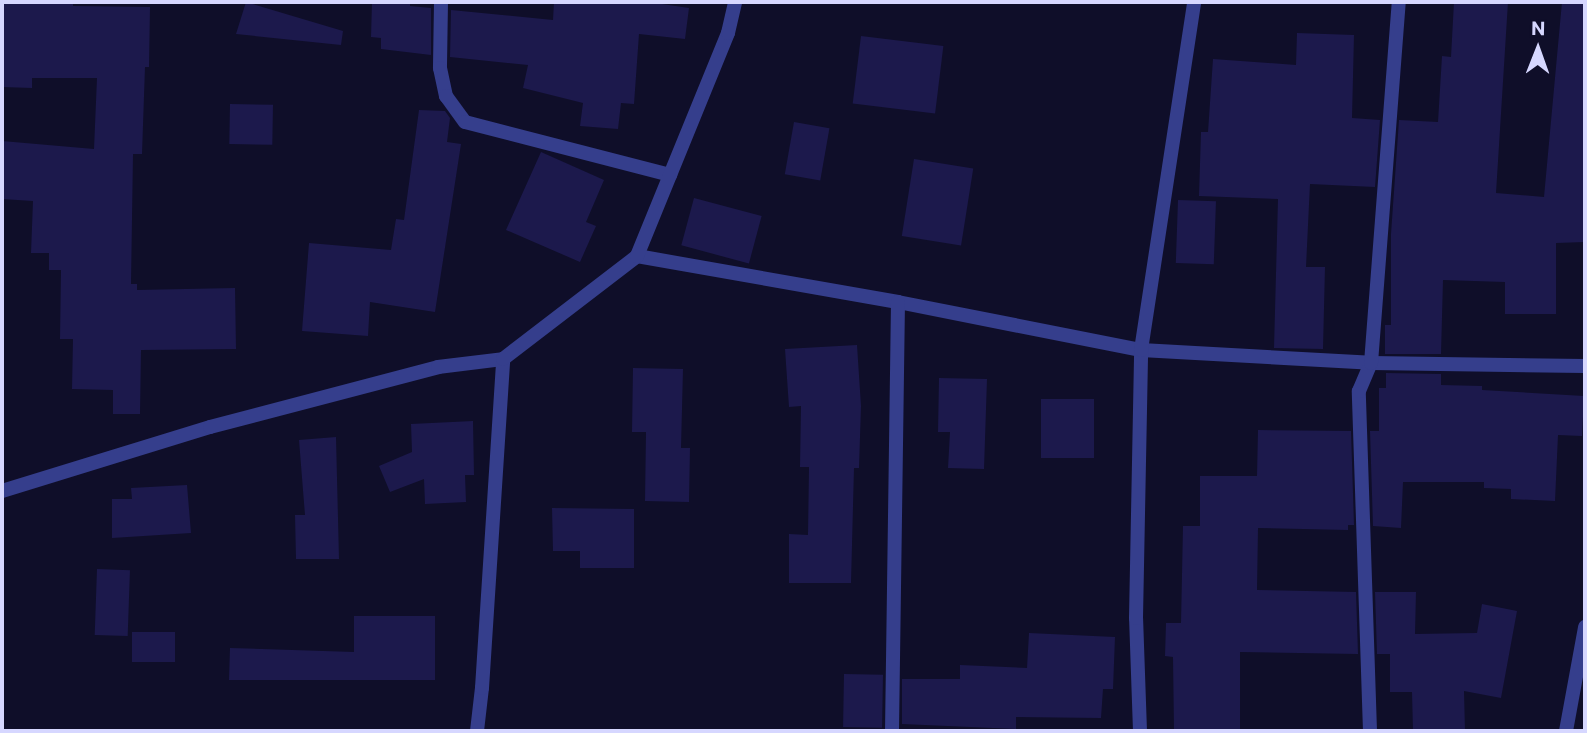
<!DOCTYPE html>
<style>
body{margin:0}
#map{position:relative;width:1587px;height:733px;overflow:hidden;background:#0f0e29;font-family:Commissioner,sans-serif}
div>[style]{position:absolute}
[style*='--x']{left:calc(var(--x)*1px);top:calc(var(--y)*1px);width:calc(var(--w)*1px);rotate:calc(var(--a)*1deg)}
.building>*{inset:0;background:#1c194c;transform-origin:0 0}
.street>*{height:14px;margin:-7px;padding:0 7px;transform-origin:7px;border-radius:7px;background:#353e8c}
span{translate:-50% -50%;white-space:nowrap;text-align:center;line-height:1.15;-webkit-text-stroke:7px #0f0e29;paint-order:stroke}
.frame{position:absolute;inset:0;border:4px solid #d6d7ff;pointer-events:none}
.north{position:absolute;left:1503px;top:14px;width:70px;height:70px;-webkit-text-stroke:5px #0f0e29;paint-order:stroke;rotate:1deg;font-size:19px;font-weight:700;line-height:28px;text-align:center;color:#d6d7ff}
.north::after{content:'';display:block;margin:auto;width:24px;height:32px;background:#d6d7ff;clip-path:polygon(50% 0,100% 100%,50% 72%,0 100%)}
</style>
<div id="map">
<div class="building">
<div style="clip-path:polygon(4px 2px,73px 2px,73px 6px,150px 7px,149px 67px,145px 67px,142px 154px,133px 154px,131px 284px,137px 284px,137px 290px,235px 288px,236px 349px,141px 350px,140px 414px,113px 414px,113px 390px,72px 389px,73px 339px,60px 339px,61px 270px,49px 270px,49px 253px,31px 253px,33px 201px,2px 199px,2px 141px,94px 149px,97px 78px,32px 78px,32px 88px,2px 87px)"></div>
<div style="clip-path:polygon(246px 2px,343px 31px,341px 45px,236px 34px)"></div>
<div style="clip-path:polygon(372px 2px,410px 2px,410px 6px,431px 8px,431px 55px,381px 49px,381px 38px,371px 37px)"></div>
<div style="clip-path:polygon(554px 2px,662px 2px,662px 4px,689px 8px,685px 39px,639px 34px,634px 104px,621px 103px,618px 129px,580px 126px,583px 103px,523px 88px,528px 65px,450px 57px,451px 10px,553px 20px)"></div>
<div style="clip-path:polygon(1454px 2px,1508px 2px,1496px 193px,1544px 197px,1562px 2px,1585px 2px,1585px 242px,1556px 243px,1556px 314px,1505px 314px,1505px 282px,1443px 280px,1441px 354px,1385px 354px,1385px 325px,1391px 325px,1391px 234px,1399px 120px,1438px 122px,1442px 56px,1451px 57px)"></div>
<div style="clip-path:polygon(1297px 33px,1354px 35px,1352px 118px,1380px 120px,1375px 187px,1310px 184px,1306px 267px,1325px 267px,1323px 349px,1274px 348px,1278px 199px,1199px 196px,1201px 132px,1208px 132px,1213px 59px,1296px 65px)"></div>
<div style="left:861px;top:36px;width:83px;height:68px;rotate:7deg"></div>
<div style="left:230px;top:104px;width:43px;height:40px;rotate:1deg"></div>
<div style="clip-path:polygon(419px 110px,445px 111px,450px 118px,447px 142px,461px 144px,435px 312px,370px 302px,368px 336px,302px 331px,309px 243px,391px 250px,396px 219px,404px 220px)"></div>
<div style="left:794px;top:122px;width:36px;height:53px;rotate:10deg"></div>
<div style="clip-path:polygon(541px 152px,604px 180px,586px 222px,596px 226px,580px 262px,506px 230px)"></div>
<div style="left:914px;top:159px;width:60px;height:78px;rotate:9deg"></div>
<div style="left:694px;top:198px;width:70px;height:49px;rotate:15deg"></div>
<div style="left:1178px;top:200px;width:38px;height:63px;rotate:2deg"></div>
<div style="clip-path:polygon(857px 345px,861px 406px,859px 468px,854px 468px,851px 583px,789px 583px,789px 534px,808px 535px,809px 467px,800px 467px,801px 406px,789px 407px,785px 349px)"></div>
<div style="clip-path:polygon(633px 368px,683px 369px,681px 448px,690px 448px,689px 502px,645px 501px,646px 432px,632px 432px)"></div>
<div style="clip-path:polygon(1386px 373px,1441px 374px,1441px 385px,1482px 386px,1482px 390px,1584px 396px,1582px 436px,1558px 435px,1555px 501px,1511px 499px,1511px 489px,1484px 488px,1484px 482px,1403px 482px,1401px 528px,1373px 526px,1370px 431px,1379px 431px,1379px 388px,1386px 388px)"></div>
<div style="clip-path:polygon(939px 378px,987px 379px,984px 469px,948px 468px,950px 432px,938px 432px)"></div>
<div style="left:1041px;top:399px;width:53px;height:59px"></div>
<div style="clip-path:polygon(473px 421px,474px 475px,465px 475px,466px 502px,425px 504px,424px 479px,390px 492px,379px 466px,412px 452px,411px 424px)"></div>
<div style="clip-path:polygon(1258px 430px,1351px 431px,1354px 525px,1348px 525px,1348px 530px,1258px 528px,1257px 590px,1356px 592px,1358px 654px,1240px 652px,1240px 731px,1174px 731px,1173px 657px,1165px 656px,1166px 623px,1181px 623px,1183px 526px,1200px 526px,1200px 476px,1257px 476px)"></div>
<div style="clip-path:polygon(336px 437px,339px 559px,296px 559px,295px 515px,305px 515px,299px 440px)"></div>
<div style="clip-path:polygon(187px 485px,191px 533px,112px 538px,112px 499px,132px 499px,131px 488px)"></div>
<div style="clip-path:polygon(552px 508px,634px 509px,634px 568px,580px 568px,580px 551px,553px 551px)"></div>
<div style="left:97px;top:569px;width:33px;height:66px;rotate:2deg"></div>
<div style="clip-path:polygon(1375px 592px,1416px 592px,1415px 634px,1477px 633px,1482px 604px,1517px 611px,1501px 698px,1464px 691px,1465px 731px,1413px 731px,1412px 692px,1390px 692px,1390px 654px,1377px 654px)"></div>
<div style="clip-path:polygon(354px 616px,435px 616px,435px 680px,229px 680px,230px 648px,354px 652px)"></div>
<div style="left:132px;top:632px;width:43px;height:30px"></div>
<div style="clip-path:polygon(1029px 633px,1115px 637px,1113px 689px,1103px 689px,1101px 718px,1016px 717px,1016px 729px,902px 724px,902px 679px,960px 679px,960px 665px,1027px 668px)"></div>
<div style="left:844px;top:674px;width:39px;height:53px;rotate:1deg"></div>
</div>
<div class="street">
<div style="--x:441;--y:2;--w:66;--a:90.9"></div>
<div style="--x:440;--y:68;--w:29;--a:78"></div>
<div style="--x:446;--y:96;--w:32;--a:54"></div>
<div style="--x:465;--y:122;--w:212;--a:14.5"></div>
<div style="--x:637;--y:256;--w:265;--a:10"></div>
<div style="--x:898;--y:302;--w:248;--a:11.2"></div>
<div style="--x:1141;--y:350;--w:230;--a:3.2"></div>
<div style="--x:1371;--y:363;--w:214;--a:0.8"></div>
<div style="--x:2;--y:491;--w:218;--a:-17.1"></div>
<div style="--x:210;--y:427;--w:236;--a:-14.7"></div>
<div style="--x:438;--y:367;--w:65;--a:-7"></div>
<div style="--x:477;--y:731;--w:43;--a:-83.4"></div>
<div style="--x:482;--y:688;--w:330;--a:-86.3"></div>
<div style="--x:503;--y:359;--w:169;--a:-37.5"></div>
<div style="--x:637;--y:256;--w:241;--a:-67.8"></div>
<div style="--x:728;--y:33;--w:32;--a:-77"></div>
<div style="--x:892;--y:731;--w:429;--a:-89.2"></div>
<div style="--x:1140;--y:731;--w:113;--a:-92"></div>
<div style="--x:1136;--y:618;--w:268;--a:-88.9"></div>
<div style="--x:1141;--y:350;--w:352;--a:-81.3"></div>
<div style="--x:1370;--y:731;--w:340;--a:-91.9"></div>
<div style="--x:1359;--y:391;--w:30;--a:-67"></div>
<div style="--x:1371;--y:363;--w:362;--a:-85.6"></div>
<div style="--x:1566;--y:731;--w:106;--a:-79.6"></div>
</div>
<div class="frame"></div>
<div class="north">N</div>
</div>
